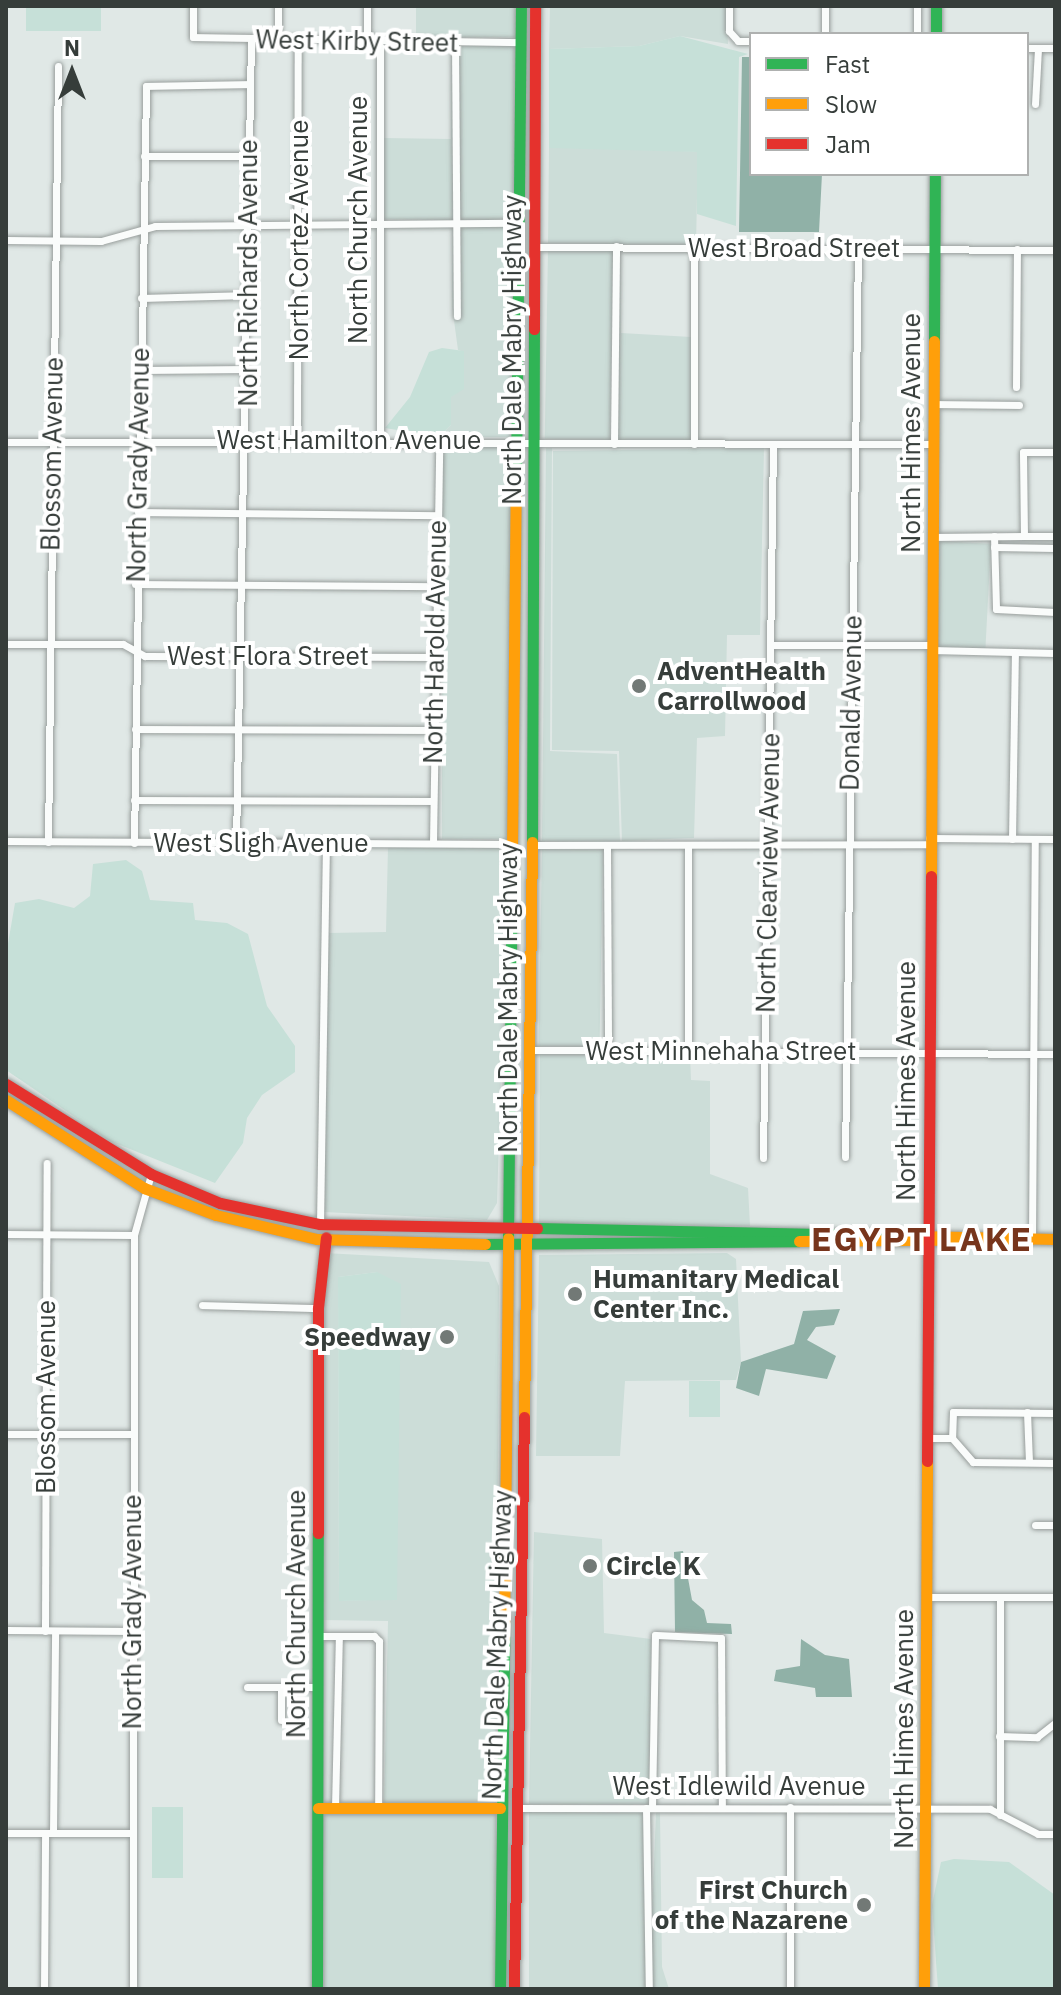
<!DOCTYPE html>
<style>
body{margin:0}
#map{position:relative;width:1061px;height:1995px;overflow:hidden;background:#e0e8e6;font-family:"IBM Plex Sans",sans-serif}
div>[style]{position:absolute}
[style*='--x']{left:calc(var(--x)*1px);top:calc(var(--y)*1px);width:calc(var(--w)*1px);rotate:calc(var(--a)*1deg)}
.built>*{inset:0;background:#ccddd8;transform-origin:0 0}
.green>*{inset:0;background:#c6e0d8;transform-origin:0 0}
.water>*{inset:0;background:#90b1a7}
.roads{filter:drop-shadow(0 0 2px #989e9c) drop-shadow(0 0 2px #989e9c)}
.street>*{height:7px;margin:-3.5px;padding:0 3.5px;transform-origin:3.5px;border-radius:3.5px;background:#fafcfb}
.fast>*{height:11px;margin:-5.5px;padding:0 5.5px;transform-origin:5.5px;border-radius:5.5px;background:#30b455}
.slow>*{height:11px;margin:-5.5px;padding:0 5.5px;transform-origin:5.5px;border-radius:5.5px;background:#ff9f0a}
.jam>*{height:11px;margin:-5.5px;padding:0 5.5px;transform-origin:5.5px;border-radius:5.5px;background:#e5322d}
.dots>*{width:22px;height:22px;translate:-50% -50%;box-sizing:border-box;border:4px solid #fff;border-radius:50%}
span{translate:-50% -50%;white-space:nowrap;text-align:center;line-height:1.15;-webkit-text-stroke:8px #fff;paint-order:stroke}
.street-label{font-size:26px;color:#363d3a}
.poi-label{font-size:26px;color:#363d3a;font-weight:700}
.left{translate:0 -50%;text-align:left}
.right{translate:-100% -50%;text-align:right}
.district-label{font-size:34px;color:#77351c;font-weight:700;letter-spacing:2px}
.frame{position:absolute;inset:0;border:8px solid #363d3a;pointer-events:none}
.legend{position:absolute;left:749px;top:32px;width:280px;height:144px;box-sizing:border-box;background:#fff;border:2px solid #afb1b0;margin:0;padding:10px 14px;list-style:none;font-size:24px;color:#363d3a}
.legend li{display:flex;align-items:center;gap:16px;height:40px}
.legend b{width:40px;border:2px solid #afb1b0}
.north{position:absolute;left:32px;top:32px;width:80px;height:80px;-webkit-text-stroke:6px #fff;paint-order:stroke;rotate:0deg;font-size:22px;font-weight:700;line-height:32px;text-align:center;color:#363d3a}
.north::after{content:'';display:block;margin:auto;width:28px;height:36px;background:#363d3a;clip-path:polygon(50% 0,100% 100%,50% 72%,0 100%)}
</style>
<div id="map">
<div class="built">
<div style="left:416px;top:6px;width:99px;height:31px"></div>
<div style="clip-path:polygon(550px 6px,726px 6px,728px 44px,680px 36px,639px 46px,549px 49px)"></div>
<div style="clip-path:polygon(452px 45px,453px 220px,384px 219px,384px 138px,451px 139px)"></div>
<div style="left:459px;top:46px;width:56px;height:174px"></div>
<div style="clip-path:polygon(607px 146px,698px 152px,696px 245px,548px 243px,549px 148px)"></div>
<div style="clip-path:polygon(515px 226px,512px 437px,439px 437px,451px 425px,451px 397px,464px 352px,458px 350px,452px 306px,452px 227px,454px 319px,460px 319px,460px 227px)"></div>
<div style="left:613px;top:250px;width:190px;height:65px;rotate:91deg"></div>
<div style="clip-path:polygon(620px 250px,621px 333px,691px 337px,691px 440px,618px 440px)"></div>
<div style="left:442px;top:445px;width:70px;height:394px"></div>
<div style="clip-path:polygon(546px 448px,552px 448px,550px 751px,617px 754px,620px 842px,542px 841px)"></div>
<div style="clip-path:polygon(764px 448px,760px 635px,727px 635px,725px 736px,697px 738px,694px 838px,622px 841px,619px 751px,552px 750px,553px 451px)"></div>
<div style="left:937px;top:541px;width:54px;height:106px;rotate:3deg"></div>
<div style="clip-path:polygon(388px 847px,508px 848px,497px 1203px,487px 1220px,324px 1212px,328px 933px,386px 932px)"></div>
<div style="left:542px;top:849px;width:61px;height:197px;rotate:1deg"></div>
<div style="clip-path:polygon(540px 1054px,690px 1055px,691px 1080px,710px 1081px,710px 1174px,748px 1188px,750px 1226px,539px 1224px)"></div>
<div style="clip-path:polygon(evenodd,325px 1253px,489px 1262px,499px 1286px,496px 1805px,384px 1805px,388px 1621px,323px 1620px,325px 1253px,377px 1272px,397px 1599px,339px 1601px,338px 1277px,377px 1272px)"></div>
<div style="clip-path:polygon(727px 1253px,736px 1259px,741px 1362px,736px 1380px,625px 1381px,620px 1456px,536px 1456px,539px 1255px)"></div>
<div style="clip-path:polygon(534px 1532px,602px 1539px,604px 1633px,651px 1639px,649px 1804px,529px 1804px)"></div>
<div style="left:321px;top:1812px;width:175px;height:177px"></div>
<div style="left:529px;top:1812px;width:120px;height:177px"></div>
<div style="clip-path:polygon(656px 1812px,660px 1812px,662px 1967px,669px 1989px,649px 1989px)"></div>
</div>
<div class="green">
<div style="left:26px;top:6px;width:75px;height:25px"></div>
<div style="clip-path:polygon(680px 36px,748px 54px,739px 57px,736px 226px,697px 214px,697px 152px,549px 148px,549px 49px,639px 46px)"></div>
<div style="clip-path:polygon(442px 348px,464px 351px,464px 389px,451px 397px,451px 425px,439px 437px,385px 428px,410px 397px,429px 352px)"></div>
<div style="clip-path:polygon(126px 860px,142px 871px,150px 900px,193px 903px,195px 920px,227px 923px,248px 934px,267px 1006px,295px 1046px,295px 1072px,262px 1095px,247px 1118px,243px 1143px,215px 1183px,110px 1141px,6px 1070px,6px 955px,15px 903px,39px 899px,74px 908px,90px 896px,93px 864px)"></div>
<div style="clip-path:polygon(377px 1272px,401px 1284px,397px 1600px,339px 1601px,338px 1277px)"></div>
<div style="left:689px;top:1381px;width:31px;height:36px"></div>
<div style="left:152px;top:1807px;width:31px;height:71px"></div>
<div style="clip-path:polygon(954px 1859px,1009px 1862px,1055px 1895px,1055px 1989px,938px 1989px,932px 1905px,941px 1862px)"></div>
</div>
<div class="water">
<div style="clip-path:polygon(742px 57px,751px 57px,751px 174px,822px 174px,819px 232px,739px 232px)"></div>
<div style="clip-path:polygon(840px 1309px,834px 1325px,816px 1327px,807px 1340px,836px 1356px,827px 1379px,766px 1369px,759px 1396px,736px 1388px,741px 1362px,794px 1344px,803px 1311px)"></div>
<div style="clip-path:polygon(683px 1551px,692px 1600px,704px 1610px,707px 1623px,731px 1624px,732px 1634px,675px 1632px,674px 1552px)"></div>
<div style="clip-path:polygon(801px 1639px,825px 1655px,849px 1659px,852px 1697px,816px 1697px,815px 1688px,774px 1681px,776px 1670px,800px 1666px)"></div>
</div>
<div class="roads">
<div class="street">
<div style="--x:193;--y:6;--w:31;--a:90"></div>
<div style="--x:193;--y:37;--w:328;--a:0.9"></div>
<div style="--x:278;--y:6;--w:34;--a:90"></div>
<div style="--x:367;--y:6;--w:27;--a:90"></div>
<div style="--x:367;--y:33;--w:18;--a:45"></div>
<div style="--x:380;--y:46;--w:394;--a:90"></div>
<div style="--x:729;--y:6;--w:25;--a:90"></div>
<div style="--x:729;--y:31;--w:13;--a:48"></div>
<div style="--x:738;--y:41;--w:13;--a:0"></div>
<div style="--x:825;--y:6;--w:28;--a:90"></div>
<div style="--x:917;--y:34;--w:28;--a:-90"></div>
<div style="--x:455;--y:42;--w:274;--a:89.6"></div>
<div style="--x:1027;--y:48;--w:28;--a:0"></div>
<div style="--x:1035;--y:104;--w:56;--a:-86.9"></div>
<div style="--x:144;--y:156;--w:104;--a:0"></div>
<div style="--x:6;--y:240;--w:95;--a:0.6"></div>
<div style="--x:101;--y:241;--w:56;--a:-15.5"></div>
<div style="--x:155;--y:226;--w:364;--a:-0.5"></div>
<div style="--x:534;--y:247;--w:521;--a:0.33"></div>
<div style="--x:694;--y:249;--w:195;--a:90"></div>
<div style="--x:141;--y:298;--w:108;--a:-1.6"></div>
<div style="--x:141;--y:370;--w:107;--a:-0.5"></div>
<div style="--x:1016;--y:387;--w:138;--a:-89.6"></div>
<div style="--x:933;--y:404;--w:86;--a:0.7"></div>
<div style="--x:297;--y:441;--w:401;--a:-89.9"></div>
<div style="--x:6;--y:442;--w:926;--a:0.12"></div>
<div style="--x:614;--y:444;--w:198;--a:-89.4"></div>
<div style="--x:138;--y:512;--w:299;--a:0.6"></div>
<div style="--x:994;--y:536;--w:73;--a:88.4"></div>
<div style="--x:996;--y:609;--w:59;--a:2.9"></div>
<div style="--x:1024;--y:536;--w:31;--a:0"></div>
<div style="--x:932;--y:537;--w:92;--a:-0.6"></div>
<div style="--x:1024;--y:536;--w:84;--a:-90.7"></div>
<div style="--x:1023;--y:452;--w:32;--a:0"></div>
<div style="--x:994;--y:547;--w:61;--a:0.9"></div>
<div style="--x:135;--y:584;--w:302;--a:0.4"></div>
<div style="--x:6;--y:644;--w:117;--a:0"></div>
<div style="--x:123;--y:644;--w:25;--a:29"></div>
<div style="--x:145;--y:656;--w:293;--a:0.2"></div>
<div style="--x:771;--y:645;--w:160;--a:0"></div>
<div style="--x:931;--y:650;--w:124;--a:1.4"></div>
<div style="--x:135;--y:729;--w:299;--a:0.2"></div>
<div style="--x:134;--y:800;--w:299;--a:0.2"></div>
<div style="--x:929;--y:838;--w:126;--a:0.5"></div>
<div style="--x:1012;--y:839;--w:186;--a:-89.1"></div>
<div style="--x:6;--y:841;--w:508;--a:0.34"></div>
<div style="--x:48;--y:842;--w:776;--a:-89.26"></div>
<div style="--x:134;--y:843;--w:757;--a:-89.09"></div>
<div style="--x:146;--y:86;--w:104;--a:-1.1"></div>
<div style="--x:236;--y:843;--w:803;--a:-88.93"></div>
<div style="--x:433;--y:843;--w:402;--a:-89.1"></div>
<div style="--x:531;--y:845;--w:398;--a:-0.1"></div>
<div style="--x:607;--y:846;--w:205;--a:89.7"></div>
<div style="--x:531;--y:1050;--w:524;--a:0.44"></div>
<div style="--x:688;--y:1051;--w:205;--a:-90"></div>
<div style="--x:845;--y:1157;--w:907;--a:-89.18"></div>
<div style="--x:763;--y:1158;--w:714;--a:-89.2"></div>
<div style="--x:320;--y:1224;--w:381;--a:-89.1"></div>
<div style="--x:6;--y:1234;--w:128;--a:0.4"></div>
<div style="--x:1032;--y:1239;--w:400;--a:-89.6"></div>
<div style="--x:202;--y:1305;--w:116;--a:1.5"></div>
<div style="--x:1027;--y:1412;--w:50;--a:87.7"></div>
<div style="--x:1055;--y:1413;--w:102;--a:-179.4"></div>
<div style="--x:953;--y:1412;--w:26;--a:92"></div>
<div style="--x:952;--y:1438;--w:32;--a:49"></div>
<div style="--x:973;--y:1462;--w:82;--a:0.7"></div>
<div style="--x:6;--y:1434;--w:124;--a:0"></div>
<div style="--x:927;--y:1438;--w:25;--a:0"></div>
<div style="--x:1035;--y:1525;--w:20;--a:0"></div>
<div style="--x:927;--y:1597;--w:128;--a:0"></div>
<div style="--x:1000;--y:1598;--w:217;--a:90"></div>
<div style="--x:6;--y:1630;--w:127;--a:0.5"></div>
<div style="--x:45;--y:1631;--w:468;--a:-89.8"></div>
<div style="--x:318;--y:1636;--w:56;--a:0"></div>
<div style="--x:374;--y:1636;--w:7;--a:45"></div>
<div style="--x:379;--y:1641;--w:167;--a:90.3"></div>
<div style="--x:247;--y:1687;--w:70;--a:0"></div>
<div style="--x:281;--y:1720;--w:33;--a:-90"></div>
<div style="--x:999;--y:1736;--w:38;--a:2"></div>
<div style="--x:1037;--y:1737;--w:23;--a:-38"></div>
<div style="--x:790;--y:1807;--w:182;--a:90"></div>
<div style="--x:335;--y:1808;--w:172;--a:-88.7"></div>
<div style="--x:516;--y:1808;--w:474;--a:0.1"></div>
<div style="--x:990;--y:1809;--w:54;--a:27.5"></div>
<div style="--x:1038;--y:1834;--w:17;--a:0"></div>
<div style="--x:646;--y:1808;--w:181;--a:89.1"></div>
<div style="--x:652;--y:1808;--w:173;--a:-89"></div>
<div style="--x:655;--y:1635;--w:66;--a:2.6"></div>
<div style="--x:721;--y:1638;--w:170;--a:89.7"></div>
<div style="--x:6;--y:1833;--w:127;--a:0"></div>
<div style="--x:53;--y:1833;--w:202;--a:-89.4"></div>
<div style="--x:44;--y:1989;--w:156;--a:-89.6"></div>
<div style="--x:133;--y:1989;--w:754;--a:-89.92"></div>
<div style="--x:134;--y:1235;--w:63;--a:-74.4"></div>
</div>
<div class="fast">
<div style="--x:936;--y:6;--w:28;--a:90"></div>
<div style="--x:934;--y:341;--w:167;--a:-89.7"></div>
<div style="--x:516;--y:478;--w:472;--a:-89.4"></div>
<div style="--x:532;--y:842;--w:513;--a:-89.78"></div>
<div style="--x:537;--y:1228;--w:378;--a:1.2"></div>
<div style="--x:508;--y:1238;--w:390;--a:-89.4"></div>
<div style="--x:485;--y:1244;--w:314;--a:-0.5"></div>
<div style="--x:317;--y:1989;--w:456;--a:-89.9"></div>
<div style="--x:500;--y:1989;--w:352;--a:-89.3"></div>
</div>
<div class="slow">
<div style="--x:512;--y:848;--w:370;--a:-89.4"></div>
<div style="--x:931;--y:876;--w:535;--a:-89.68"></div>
<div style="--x:6;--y:1100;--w:164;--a:32.5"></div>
<div style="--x:144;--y:1188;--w:77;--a:20.6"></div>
<div style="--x:216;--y:1215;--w:104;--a:13.4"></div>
<div style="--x:317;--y:1239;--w:168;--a:1.7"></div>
<div style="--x:915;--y:1236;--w:140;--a:1.2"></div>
<div style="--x:799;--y:1241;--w:232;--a:-0.5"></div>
<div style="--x:524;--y:1417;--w:575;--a:-89.2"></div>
<div style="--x:504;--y:1637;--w:399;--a:-89.4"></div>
<div style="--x:318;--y:1808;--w:182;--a:0"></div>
<div style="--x:924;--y:1989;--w:528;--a:-89.67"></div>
</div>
<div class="jam">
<div style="--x:534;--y:329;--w:323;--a:-89.8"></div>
<div style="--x:6;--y:1084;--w:171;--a:31.8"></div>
<div style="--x:151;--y:1174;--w:75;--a:22.8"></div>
<div style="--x:220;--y:1203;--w:102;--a:11.9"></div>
<div style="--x:320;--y:1224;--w:217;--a:1.1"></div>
<div style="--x:927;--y:1461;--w:585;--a:-89.61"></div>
<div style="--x:318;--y:1533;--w:225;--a:-90"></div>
<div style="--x:318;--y:1308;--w:71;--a:-83.6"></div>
<div style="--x:514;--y:1989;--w:572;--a:-89"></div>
</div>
</div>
<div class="dots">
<div style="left:639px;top:686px;background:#727976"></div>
<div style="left:575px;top:1294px;background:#727976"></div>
<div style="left:447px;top:1337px;background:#727976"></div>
<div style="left:590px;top:1566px;background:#727976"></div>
<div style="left:864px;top:1905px;background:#727976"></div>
</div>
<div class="street-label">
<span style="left:357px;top:41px;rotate:1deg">West Kirby Street</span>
<span style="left:358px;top:220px;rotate:-90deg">North Church Avenue</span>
<span style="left:299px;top:240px;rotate:-90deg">North Cortez Avenue</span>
<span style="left:794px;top:248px">West Broad Street</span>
<span style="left:248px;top:273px;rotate:-90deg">North Richards Avenue</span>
<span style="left:512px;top:350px;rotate:-90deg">North Dale Mabry Highway</span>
<span style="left:911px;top:433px;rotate:-90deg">North Himes Avenue</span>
<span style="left:349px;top:440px">West Hamilton Avenue</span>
<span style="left:52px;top:454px;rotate:-89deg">Blossom Avenue</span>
<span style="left:138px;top:465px;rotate:-89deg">North Grady Avenue</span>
<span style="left:435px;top:642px;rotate:-89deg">North Harold Avenue</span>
<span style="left:268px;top:656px">West Flora Street</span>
<span style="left:851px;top:703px;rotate:-89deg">Donald Avenue</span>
<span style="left:261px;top:843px">West Sligh Avenue</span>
<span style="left:768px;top:873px;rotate:-89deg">North Clearview Avenue</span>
<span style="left:508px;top:998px;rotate:-90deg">North Dale Mabry Highway</span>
<span style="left:721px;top:1051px">West Minnehaha Street</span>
<span style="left:906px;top:1081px;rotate:-90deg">North Himes Avenue</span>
<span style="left:46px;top:1397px;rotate:-90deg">Blossom Avenue</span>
<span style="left:132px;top:1612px;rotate:-90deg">North Grady Avenue</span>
<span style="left:296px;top:1614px;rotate:-90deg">North Church Avenue</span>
<span style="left:497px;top:1645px;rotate:-88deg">North Dale Mabry Highway</span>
<span style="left:904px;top:1729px;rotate:-90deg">North Himes Avenue</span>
<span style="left:739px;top:1786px">West Idlewild Avenue</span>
</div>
<div class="poi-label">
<span class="left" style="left:657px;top:686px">AdventHealth<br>Carrollwood</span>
<span class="left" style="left:593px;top:1294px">Humanitary Medical<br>Center Inc.</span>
<span class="right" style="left:431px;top:1337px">Speedway</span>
<span class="left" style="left:606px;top:1566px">Circle K</span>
<span class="right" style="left:848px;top:1905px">First Church<br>of the Nazarene</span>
</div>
<div class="district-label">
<span style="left:922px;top:1239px">EGYPT LAKE</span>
</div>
<div class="frame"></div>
<ul class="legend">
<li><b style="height:10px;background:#30b455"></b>Fast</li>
<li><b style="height:10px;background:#ff9f0a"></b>Slow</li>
<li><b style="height:10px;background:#e5322d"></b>Jam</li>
</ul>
<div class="north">N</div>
</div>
